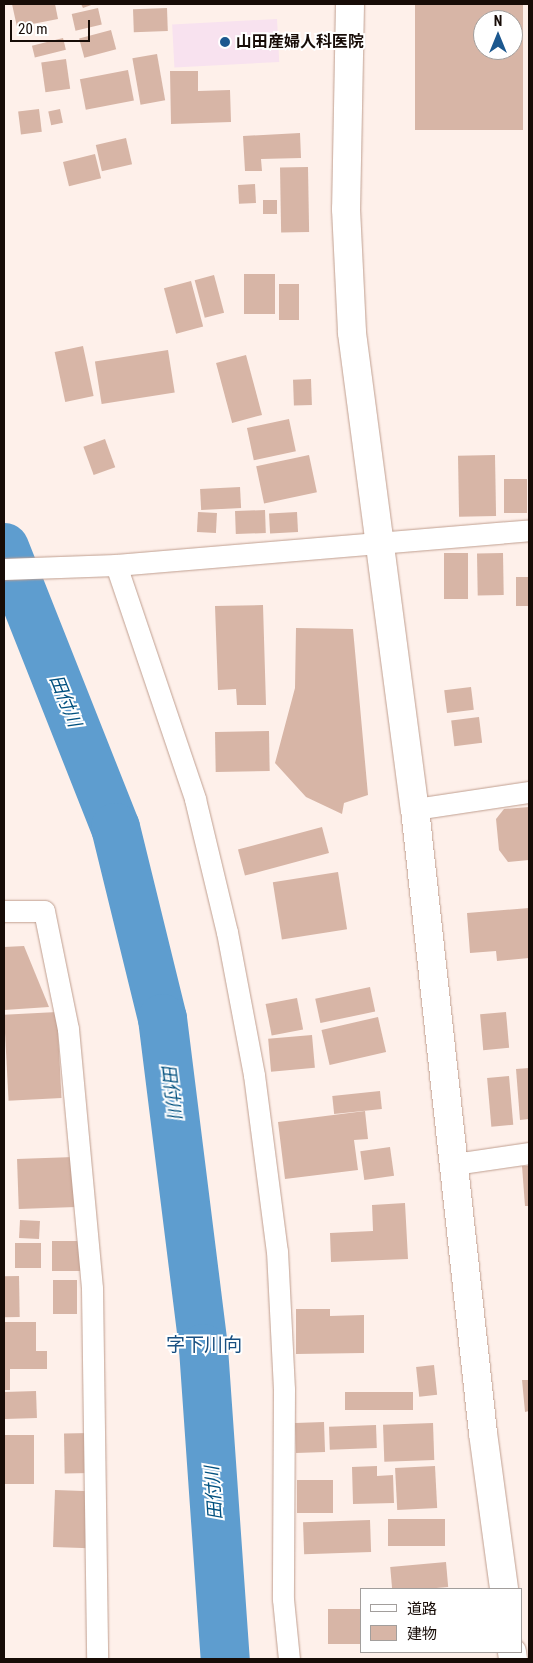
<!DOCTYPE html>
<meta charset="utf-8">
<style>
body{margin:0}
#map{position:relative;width:533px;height:1663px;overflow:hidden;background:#fef0ea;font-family:"Roboto Condensed","Noto Sans JP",sans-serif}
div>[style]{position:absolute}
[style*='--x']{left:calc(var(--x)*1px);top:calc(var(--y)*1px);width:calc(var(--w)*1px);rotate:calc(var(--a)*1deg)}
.medical>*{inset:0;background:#f8e2ef;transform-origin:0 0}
.river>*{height:49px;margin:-24.5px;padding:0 24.5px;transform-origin:24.5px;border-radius:24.5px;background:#5e9dcf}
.building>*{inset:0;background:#d7b5a6;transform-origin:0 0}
.roads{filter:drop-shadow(0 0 1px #c09f90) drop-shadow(0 0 1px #c09f90)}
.street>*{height:21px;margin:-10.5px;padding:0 10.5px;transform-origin:10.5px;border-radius:10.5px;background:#fff}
.secondary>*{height:28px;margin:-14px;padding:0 14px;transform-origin:14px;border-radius:14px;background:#fff}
.dots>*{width:14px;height:14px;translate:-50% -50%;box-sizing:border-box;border:2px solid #fff;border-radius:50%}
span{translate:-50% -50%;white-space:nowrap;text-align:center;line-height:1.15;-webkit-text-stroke:4px #fff;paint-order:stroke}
.poi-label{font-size:16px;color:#170c07;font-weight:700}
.left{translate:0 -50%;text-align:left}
.water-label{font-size:18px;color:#00507f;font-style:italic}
.quarter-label{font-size:19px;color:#184f81}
.frame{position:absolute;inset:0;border:5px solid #170c07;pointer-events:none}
.legend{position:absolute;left:360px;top:1588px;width:162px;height:65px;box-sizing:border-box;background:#fff;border:1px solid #a29e9c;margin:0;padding:6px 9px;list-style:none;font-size:15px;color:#170c07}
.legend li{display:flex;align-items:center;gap:10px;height:25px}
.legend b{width:25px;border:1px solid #a29e9c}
.north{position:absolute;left:473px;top:10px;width:50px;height:50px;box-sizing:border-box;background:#fff;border:1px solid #a29e9c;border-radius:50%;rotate:0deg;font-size:14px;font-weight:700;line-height:20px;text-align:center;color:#170c07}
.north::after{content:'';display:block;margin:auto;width:18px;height:22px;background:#1c588f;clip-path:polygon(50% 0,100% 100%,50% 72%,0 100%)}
.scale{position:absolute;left:10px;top:20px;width:80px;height:22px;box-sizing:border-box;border:2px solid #170c07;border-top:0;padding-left:6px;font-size:15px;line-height:18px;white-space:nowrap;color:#170c07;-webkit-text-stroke:4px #fff;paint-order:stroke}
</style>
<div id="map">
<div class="medical">
<div style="left:277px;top:19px;width:43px;height:105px;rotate:87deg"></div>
</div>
<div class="river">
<div style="--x:4;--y:547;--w:301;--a:68.4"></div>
<div style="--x:115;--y:827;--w:197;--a:76.2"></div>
<div style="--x:162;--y:1018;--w:333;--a:82.9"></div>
<div style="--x:203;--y:1348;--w:312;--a:86"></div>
</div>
<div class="building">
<div style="clip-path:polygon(12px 4px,55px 4px,58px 19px,17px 27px)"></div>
<div style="clip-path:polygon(81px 4px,94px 4px,83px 8px)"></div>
<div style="clip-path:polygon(evenodd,415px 4px,523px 4px,523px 130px,415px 130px,415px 4px,483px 20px,513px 20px,513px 50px,483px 50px,483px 20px)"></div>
<div style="left:98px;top:8px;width:17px;height:27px;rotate:77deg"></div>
<div style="left:167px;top:8px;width:23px;height:34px;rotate:88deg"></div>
<div style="left:111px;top:30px;width:20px;height:33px;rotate:75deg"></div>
<div style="left:63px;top:38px;width:12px;height:32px;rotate:76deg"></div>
<div style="left:157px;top:54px;width:47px;height:25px;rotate:80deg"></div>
<div style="left:66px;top:59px;width:30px;height:25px;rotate:82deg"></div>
<div style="left:128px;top:70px;width:31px;height:49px;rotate:79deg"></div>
<div style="clip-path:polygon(170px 71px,198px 71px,198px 91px,230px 90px,231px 122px,171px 124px)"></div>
<div style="left:39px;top:109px;width:23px;height:21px;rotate:83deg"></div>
<div style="left:60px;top:109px;width:14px;height:12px;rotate:78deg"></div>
<div style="clip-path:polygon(300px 133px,301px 158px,261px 159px,262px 171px,245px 171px,243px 136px)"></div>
<div style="left:126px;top:138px;width:27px;height:31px;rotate:77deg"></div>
<div style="left:95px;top:154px;width:25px;height:33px;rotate:76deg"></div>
<div style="left:308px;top:167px;width:65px;height:28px;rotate:89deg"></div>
<div style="left:255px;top:184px;width:19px;height:17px;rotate:87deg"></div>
<div style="left:263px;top:200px;width:14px;height:14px"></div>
<div style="left:244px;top:274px;width:31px;height:40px"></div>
<div style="left:214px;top:275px;width:39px;height:20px;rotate:75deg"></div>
<div style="left:191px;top:281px;width:47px;height:28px;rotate:75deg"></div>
<div style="left:279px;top:284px;width:20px;height:36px"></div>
<div style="left:83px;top:346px;width:51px;height:29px;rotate:78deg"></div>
<div style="left:168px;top:350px;width:43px;height:74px;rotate:81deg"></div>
<div style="left:246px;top:355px;width:62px;height:31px;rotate:75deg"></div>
<div style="left:311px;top:379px;width:26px;height:18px;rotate:88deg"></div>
<div style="left:289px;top:419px;width:33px;height:43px;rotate:78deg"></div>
<div style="left:105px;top:439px;width:30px;height:23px;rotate:70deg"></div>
<div style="left:309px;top:455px;width:38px;height:54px;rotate:78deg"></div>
<div style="left:495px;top:455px;width:61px;height:37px;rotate:89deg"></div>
<div style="left:527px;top:479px;width:34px;height:23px;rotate:90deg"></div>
<div style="left:240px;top:487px;width:21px;height:40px;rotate:87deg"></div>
<div style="left:265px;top:510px;width:23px;height:30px;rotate:88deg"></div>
<div style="left:198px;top:512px;width:19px;height:20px;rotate:3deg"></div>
<div style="left:297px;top:512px;width:20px;height:28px;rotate:87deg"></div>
<div style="left:444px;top:553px;width:24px;height:46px"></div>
<div style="left:503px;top:553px;width:42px;height:26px;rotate:89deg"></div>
<div style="left:529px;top:577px;width:29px;height:13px;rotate:90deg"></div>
<div style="clip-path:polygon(263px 605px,266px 705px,237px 705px,236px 689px,218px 690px,215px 606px)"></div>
<div style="clip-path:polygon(296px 628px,353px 629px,368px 795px,344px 803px,342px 814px,306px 797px,275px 763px,295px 688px)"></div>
<div style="left:471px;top:687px;width:23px;height:27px;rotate:83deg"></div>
<div style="left:479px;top:717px;width:26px;height:28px;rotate:83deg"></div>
<div style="left:269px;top:731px;width:40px;height:54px;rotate:89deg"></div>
<div style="clip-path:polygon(529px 807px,529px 860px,508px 862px,499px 850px,496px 819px,504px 809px)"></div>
<div style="left:322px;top:827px;width:27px;height:87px;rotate:75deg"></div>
<div style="left:338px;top:872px;width:58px;height:66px;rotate:81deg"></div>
<div style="clip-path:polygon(529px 908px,529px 958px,497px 961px,496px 951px,470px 953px,467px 913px)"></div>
<div style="clip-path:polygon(24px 946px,49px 1007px,4px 1010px,4px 947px)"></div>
<div style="left:370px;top:987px;width:25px;height:56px;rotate:78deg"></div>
<div style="left:297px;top:998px;width:32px;height:32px;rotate:79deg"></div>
<div style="left:57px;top:1012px;width:86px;height:53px;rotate:87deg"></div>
<div style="left:506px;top:1012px;width:36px;height:26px;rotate:85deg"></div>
<div style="left:378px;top:1017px;width:36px;height:58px;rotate:77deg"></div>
<div style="left:312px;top:1035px;width:33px;height:44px;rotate:85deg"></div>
<div style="clip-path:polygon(529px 1068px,529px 1119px,520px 1120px,516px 1069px)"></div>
<div style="left:509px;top:1076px;width:49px;height:22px;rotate:85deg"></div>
<div style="left:380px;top:1091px;width:18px;height:48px;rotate:84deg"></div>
<div style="clip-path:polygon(365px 1111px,368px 1139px,354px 1140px,358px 1170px,285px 1179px,278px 1122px)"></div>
<div style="left:390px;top:1147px;width:29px;height:30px;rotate:82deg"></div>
<div style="left:74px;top:1157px;width:50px;height:57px;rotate:88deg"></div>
<div style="clip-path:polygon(522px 1166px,529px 1166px,529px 1206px,525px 1206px)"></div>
<div style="clip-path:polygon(405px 1203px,408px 1259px,331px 1262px,330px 1233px,373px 1231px,372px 1205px)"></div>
<div style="left:20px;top:1220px;width:20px;height:18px;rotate:3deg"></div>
<div style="left:52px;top:1241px;width:30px;height:30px"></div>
<div style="left:15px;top:1243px;width:26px;height:25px"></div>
<div style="left:19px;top:1276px;width:41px;height:15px;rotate:89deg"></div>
<div style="left:53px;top:1280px;width:24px;height:34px"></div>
<div style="clip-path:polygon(296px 1309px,330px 1309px,330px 1316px,364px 1315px,364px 1353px,296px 1354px)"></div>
<div style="clip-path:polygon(5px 1322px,36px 1322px,36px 1351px,47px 1351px,47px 1369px,10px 1369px,10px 1390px,4px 1390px)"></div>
<div style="left:434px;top:1365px;width:30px;height:18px;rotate:84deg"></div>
<div style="clip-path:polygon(522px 1380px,529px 1380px,529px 1411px,525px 1412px)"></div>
<div style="left:36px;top:1391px;width:27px;height:32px;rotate:88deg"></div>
<div style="left:413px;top:1392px;width:18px;height:68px;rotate:90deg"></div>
<div style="left:324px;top:1422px;width:30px;height:29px;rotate:88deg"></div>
<div style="left:433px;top:1423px;width:37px;height:50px;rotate:88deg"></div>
<div style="left:376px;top:1425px;width:23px;height:47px;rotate:88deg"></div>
<div style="left:90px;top:1433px;width:40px;height:26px;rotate:89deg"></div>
<div style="left:4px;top:1435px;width:30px;height:49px"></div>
<div style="clip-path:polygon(377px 1466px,377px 1476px,393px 1475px,394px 1503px,353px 1504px,352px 1467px)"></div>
<div style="left:435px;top:1466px;width:42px;height:40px;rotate:87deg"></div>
<div style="left:297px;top:1480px;width:36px;height:33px"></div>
<div style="left:55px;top:1490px;width:36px;height:57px;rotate:2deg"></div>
<div style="left:445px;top:1519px;width:27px;height:57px;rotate:90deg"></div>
<div style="left:370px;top:1520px;width:32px;height:67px;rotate:88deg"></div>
<div style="left:446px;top:1562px;width:25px;height:56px;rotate:85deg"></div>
<div style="left:328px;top:1609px;width:34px;height:35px"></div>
</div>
<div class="roads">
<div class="street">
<div style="--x:116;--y:565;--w:247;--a:71.3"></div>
<div style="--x:195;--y:799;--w:137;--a:76.5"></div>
<div style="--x:227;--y:932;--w:146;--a:79.3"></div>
<div style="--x:254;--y:1075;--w:177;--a:82.6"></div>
<div style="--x:277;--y:1251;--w:138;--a:87.1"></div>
<div style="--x:284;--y:1389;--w:210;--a:90.3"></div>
<div style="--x:283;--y:1599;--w:60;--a:84.3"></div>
<div style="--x:4;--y:569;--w:112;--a:-2"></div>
<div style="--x:116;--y:565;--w:414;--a:-4.8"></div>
<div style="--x:415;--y:809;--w:115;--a:-8.5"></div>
<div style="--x:4;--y:911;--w:40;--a:0"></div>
<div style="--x:44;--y:911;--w:120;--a:78.5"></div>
<div style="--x:68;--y:1029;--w:260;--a:84.7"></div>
<div style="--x:92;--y:1288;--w:371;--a:89.2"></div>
<div style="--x:454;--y:1164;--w:76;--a:-8.3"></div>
</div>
<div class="secondary">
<div style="--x:350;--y:4;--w:205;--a:91.1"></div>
<div style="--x:346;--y:209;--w:124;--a:87.2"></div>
<div style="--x:352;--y:333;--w:480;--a:82.5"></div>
<div style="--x:415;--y:809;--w:628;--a:83.78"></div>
<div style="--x:483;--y:1433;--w:157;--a:82.3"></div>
<div style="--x:512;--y:1652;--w:7;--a:82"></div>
</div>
</div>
<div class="dots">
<div style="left:225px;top:42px;background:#1c588f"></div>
</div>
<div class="poi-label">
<span class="left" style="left:236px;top:42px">山田産婦人科医院</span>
</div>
<div class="water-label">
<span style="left:65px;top:701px;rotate:68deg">田付川</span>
<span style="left:171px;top:1091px;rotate:83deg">田付川</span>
<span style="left:214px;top:1493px;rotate:-94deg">田付川</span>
</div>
<div class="quarter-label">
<span style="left:204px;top:1345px">字下川向</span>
</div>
<div class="frame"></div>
<ul class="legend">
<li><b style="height:6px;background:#fff"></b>道路</li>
<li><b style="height:14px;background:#d7b5a6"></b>建物</li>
</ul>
<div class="north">N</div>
<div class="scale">20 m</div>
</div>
